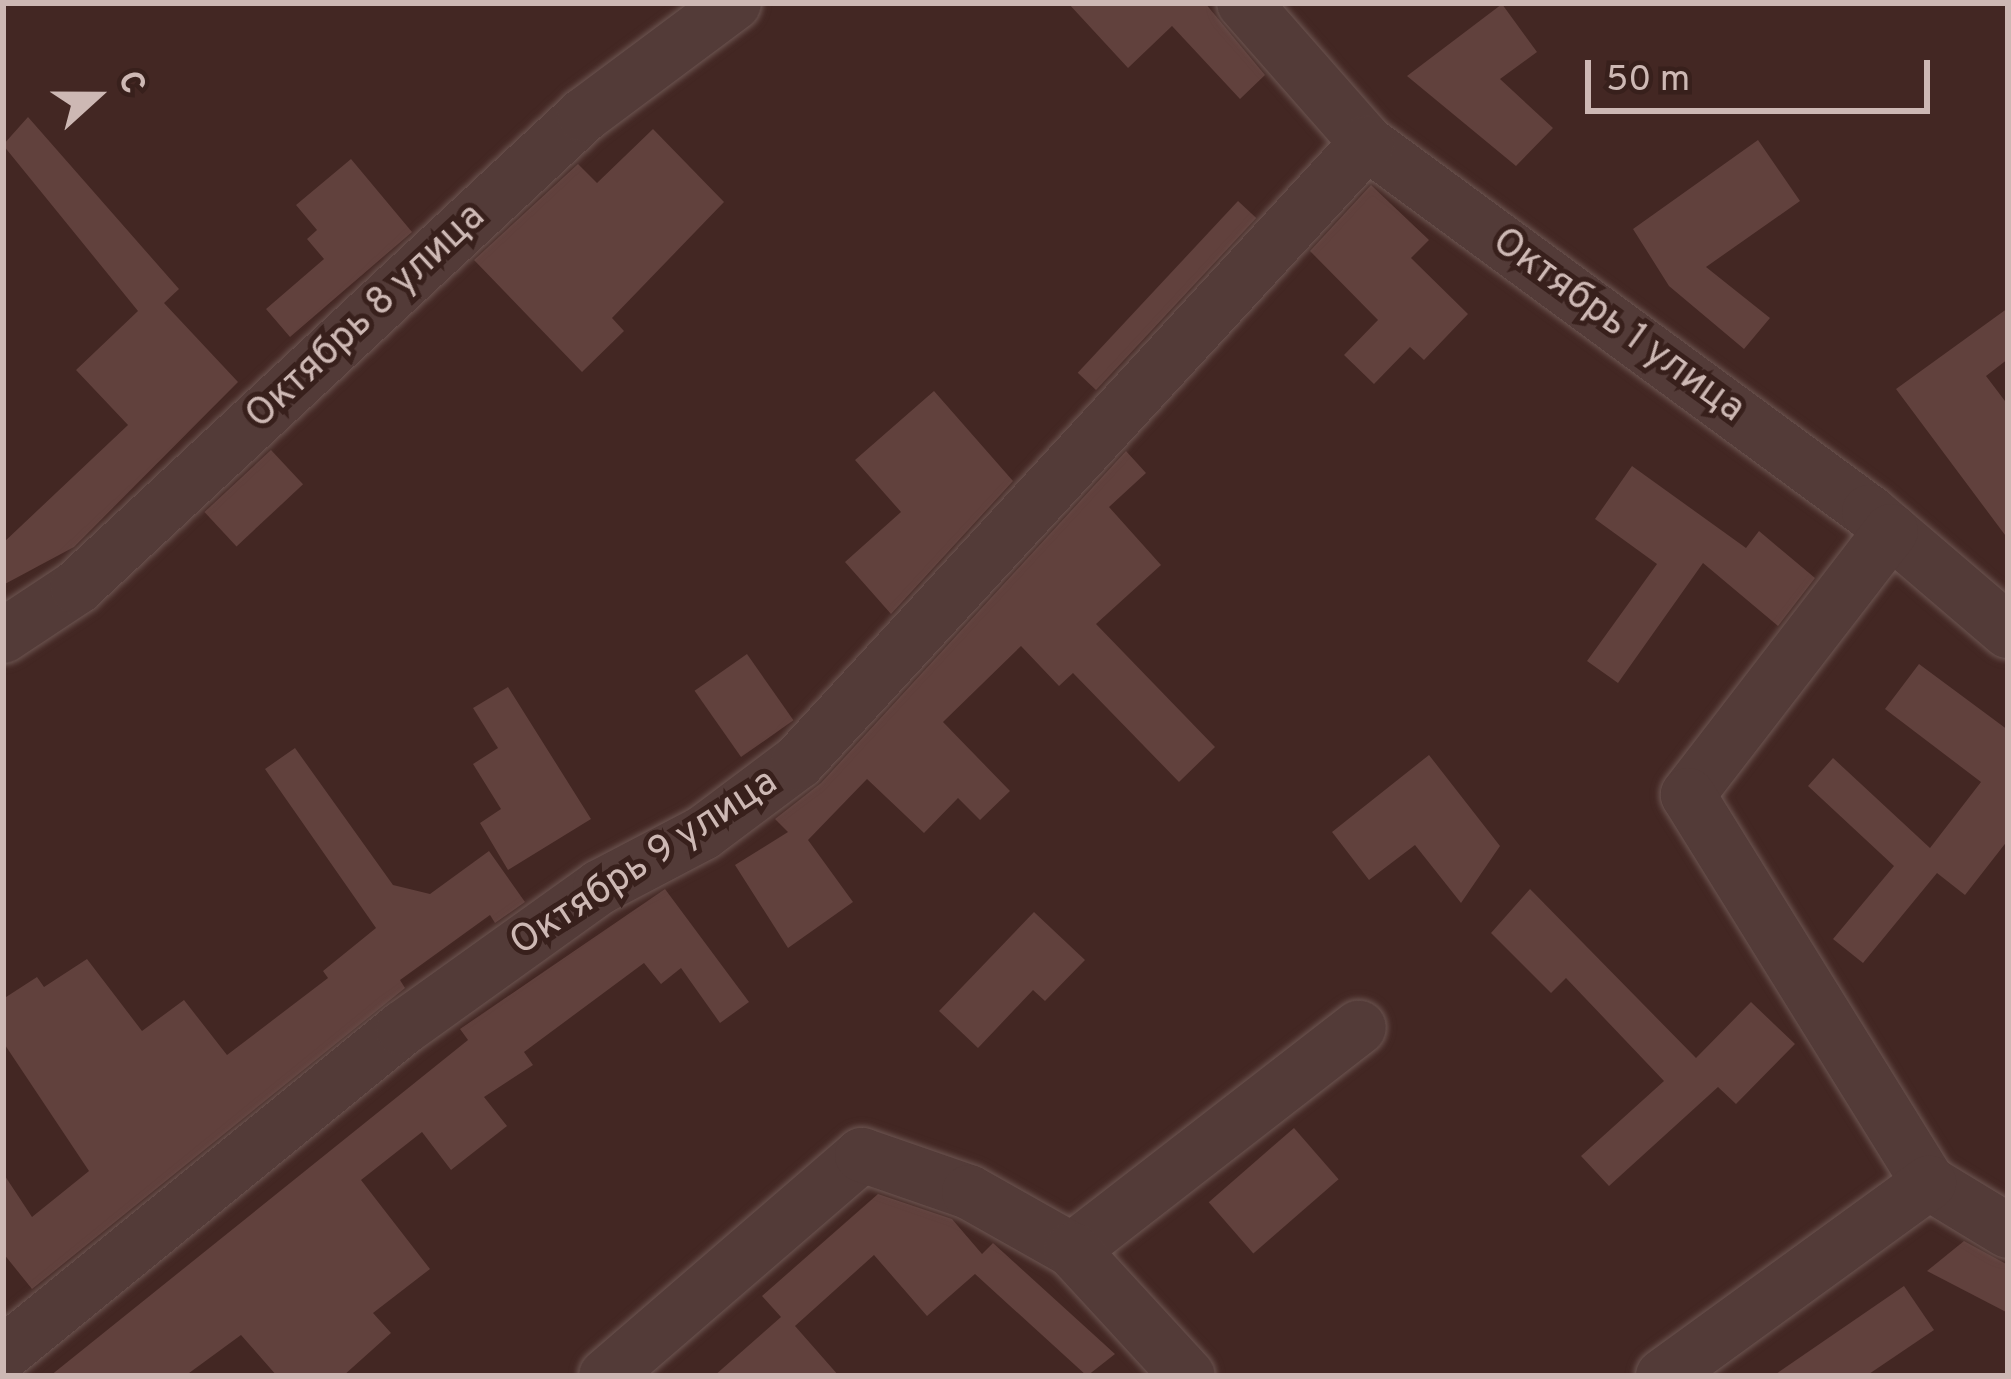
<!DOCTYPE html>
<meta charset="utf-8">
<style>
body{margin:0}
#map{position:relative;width:2011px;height:1379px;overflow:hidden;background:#432723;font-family:Overpass,sans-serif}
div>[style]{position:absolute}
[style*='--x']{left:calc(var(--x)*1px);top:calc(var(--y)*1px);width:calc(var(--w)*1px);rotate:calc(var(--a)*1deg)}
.building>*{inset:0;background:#61413d;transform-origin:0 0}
.roads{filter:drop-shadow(0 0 3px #6d5652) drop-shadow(0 0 3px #6d5652)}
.street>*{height:54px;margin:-27px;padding:0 27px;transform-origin:27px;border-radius:27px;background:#533b38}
span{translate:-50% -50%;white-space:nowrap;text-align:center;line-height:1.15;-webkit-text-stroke:10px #38201c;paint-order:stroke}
.street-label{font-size:39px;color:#cdb8b4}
.frame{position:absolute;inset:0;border:6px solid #cdb8b4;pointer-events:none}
.north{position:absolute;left:36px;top:36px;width:120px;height:120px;-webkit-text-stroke:9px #38201c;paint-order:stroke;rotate:69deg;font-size:33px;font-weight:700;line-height:48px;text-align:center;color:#cdb8b4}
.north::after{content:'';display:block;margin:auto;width:42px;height:54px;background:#cdb8b4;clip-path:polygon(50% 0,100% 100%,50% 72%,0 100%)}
.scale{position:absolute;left:1585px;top:60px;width:345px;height:54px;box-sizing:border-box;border:6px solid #cdb8b4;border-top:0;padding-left:15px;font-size:36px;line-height:42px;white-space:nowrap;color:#cdb8b4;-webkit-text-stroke:9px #38201c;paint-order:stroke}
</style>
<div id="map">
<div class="building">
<div style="clip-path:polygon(1068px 3px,1205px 3px,1265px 75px,1240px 99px,1172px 26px,1128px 68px)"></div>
<div style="clip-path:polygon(1502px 4px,1537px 52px,1500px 79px,1553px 128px,1516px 166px,1407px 76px)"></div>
<div style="clip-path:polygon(28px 117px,179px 289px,164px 303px,238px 382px,74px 547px,3px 585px,3px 543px,128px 425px,76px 370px,138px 311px,3px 145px)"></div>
<div style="clip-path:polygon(653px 129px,724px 202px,612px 318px,624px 331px,582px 372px,474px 260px,578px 164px,597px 183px)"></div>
<div style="clip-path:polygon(1758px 140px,1800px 201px,1706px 267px,1770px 318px,1744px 349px,1669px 286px,1633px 229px)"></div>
<div style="clip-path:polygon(351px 159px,412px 232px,290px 337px,266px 309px,324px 259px,307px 239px,317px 230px,296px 205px)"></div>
<div style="clip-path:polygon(1371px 185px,1429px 240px,1411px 258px,1468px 314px,1424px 360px,1410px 347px,1374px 384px,1344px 355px,1378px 320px,1310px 251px)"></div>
<div style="left:1238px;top:201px;width:25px;height:235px;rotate:43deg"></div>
<div style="clip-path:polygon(2008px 308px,2008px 359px,1986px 376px,2008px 405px,2008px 539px,1896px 389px)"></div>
<div style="clip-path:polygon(934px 391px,1013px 481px,891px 614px,845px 562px,901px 512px,855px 460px)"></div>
<div style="left:271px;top:450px;width:47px;height:91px;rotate:47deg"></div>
<div style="clip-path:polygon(1126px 451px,1146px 473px,1109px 507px,1161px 565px,1096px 624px,1215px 747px,1179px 782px,1073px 673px,1059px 686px,1021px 646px,943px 722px,1010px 791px,980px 820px,958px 798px,924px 833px,867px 779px,808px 840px,853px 902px,788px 948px,735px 865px,788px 832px,775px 819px,821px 783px)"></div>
<div style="clip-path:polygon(1632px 466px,1746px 548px,1759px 531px,1815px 578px,1778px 626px,1703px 563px,1618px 683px,1587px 661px,1657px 564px,1595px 519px)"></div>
<div style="left:747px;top:654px;width:81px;height:64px;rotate:55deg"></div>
<div style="clip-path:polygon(1919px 664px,2008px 730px,2008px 840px,1965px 895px,1937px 873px,1863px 963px,1833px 939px,1894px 866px,1808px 786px,1833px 758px,1930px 848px,1981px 782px,1885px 709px)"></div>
<div style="clip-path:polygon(508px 687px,591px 819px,508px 870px,480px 823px,501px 809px,473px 764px,498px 748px,473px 708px)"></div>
<div style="clip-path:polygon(295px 748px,393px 885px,430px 894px,489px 851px,525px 902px,495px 923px,490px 915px,400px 980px,405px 988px,32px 1289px,3px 1253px,3px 1173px,32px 1217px,89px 1171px,3px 1042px,3px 999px,37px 977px,44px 987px,87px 959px,142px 1031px,184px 1000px,227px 1055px,328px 978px,323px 971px,376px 928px,265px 769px)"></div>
<div style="clip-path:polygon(1429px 755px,1500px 846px,1461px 903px,1415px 845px,1369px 880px,1332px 832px)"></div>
<div style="clip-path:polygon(665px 889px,749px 1002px,720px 1023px,681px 968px,661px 984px,644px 963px,524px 1052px,533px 1065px,484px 1097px,507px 1126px,451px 1170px,422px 1132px,361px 1180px,430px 1269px,373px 1313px,391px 1333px,343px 1376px,277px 1376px,241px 1335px,185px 1376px,50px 1376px,468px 1040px,460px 1029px)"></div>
<div style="clip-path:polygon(1530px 889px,1696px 1058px,1751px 1002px,1795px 1044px,1736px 1104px,1718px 1087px,1609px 1186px,1581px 1156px,1664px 1081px,1566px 978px,1551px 993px,1491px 933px)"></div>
<div style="clip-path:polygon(1034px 912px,1085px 960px,1045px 1001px,1033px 990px,978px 1048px,939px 1011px)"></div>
<div style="left:1294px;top:1128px;width:68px;height:113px;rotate:49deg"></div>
<div style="clip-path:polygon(878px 1194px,952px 1219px,982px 1254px,993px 1243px,1115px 1354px,1087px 1376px,975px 1274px,927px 1316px,874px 1255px,795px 1326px,839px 1376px,714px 1376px,781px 1317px,762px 1296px)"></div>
<div style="clip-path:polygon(1964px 1241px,2008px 1265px,2008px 1313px,1927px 1271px)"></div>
<div style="clip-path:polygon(1904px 1286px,1934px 1330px,1866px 1376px,1773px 1376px)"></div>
</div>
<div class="roads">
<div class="street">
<div style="--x:1244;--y:3;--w:186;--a:48.7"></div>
<div style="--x:1367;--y:143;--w:623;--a:36.32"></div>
<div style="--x:1869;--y:512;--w:183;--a:40.6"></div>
<div style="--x:1891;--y:531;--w:333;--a:127.6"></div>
<div style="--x:1688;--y:795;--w:457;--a:58.2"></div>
<div style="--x:1929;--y:1183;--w:92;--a:31.3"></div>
<div style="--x:3;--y:636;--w:89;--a:-33.5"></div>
<div style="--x:77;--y:587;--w:693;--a:-42.95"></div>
<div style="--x:584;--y:115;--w:187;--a:-36.7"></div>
<div style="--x:1072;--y:1250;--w:363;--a:-37.8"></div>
<div style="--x:3;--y:1354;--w:516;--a:-39.18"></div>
<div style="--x:403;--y:1028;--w:242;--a:-35.6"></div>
<div style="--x:600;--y:887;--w:116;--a:-27.7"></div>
<div style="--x:703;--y:833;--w:119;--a:-36.8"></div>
<div style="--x:798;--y:762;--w:841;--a:-47.41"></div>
<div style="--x:606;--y:1376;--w:338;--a:-40.8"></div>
<div style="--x:862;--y:1155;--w:113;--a:19.1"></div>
<div style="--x:969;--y:1192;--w:118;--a:29.4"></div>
<div style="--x:1072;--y:1250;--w:171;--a:47.4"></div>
<div style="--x:1663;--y:1376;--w:329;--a:-36"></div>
</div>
</div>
<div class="street-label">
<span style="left:367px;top:318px;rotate:-43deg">Октябрь 8 улица</span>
<span style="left:1617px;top:327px;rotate:36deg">Октябрь 1 улица</span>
<span style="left:645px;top:864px;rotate:-33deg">Октябрь 9 улица</span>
</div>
<div class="frame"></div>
<div class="north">С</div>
<div class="scale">50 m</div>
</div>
